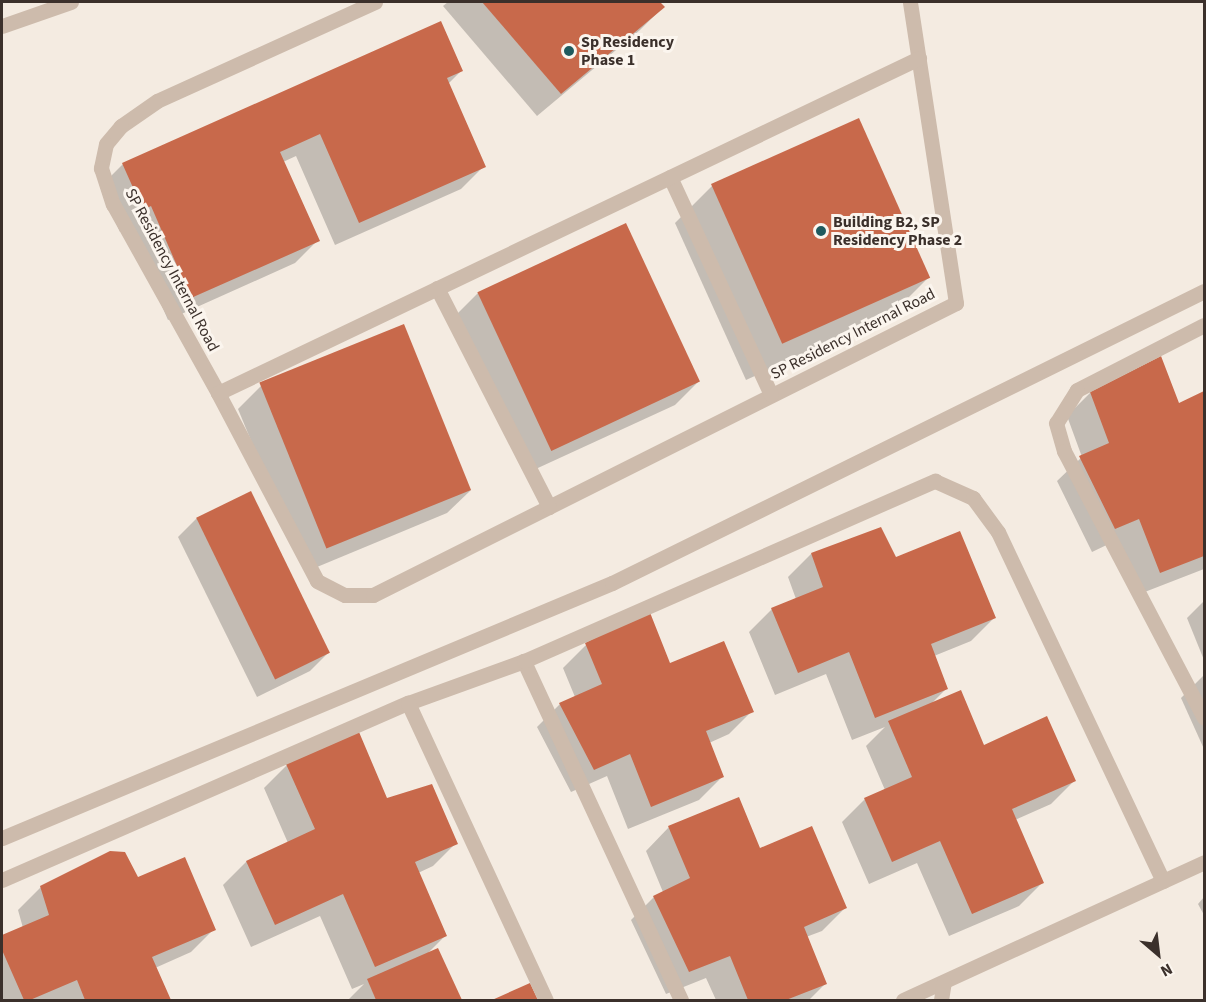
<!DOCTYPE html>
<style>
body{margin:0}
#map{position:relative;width:1206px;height:1002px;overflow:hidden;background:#f4ebe1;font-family:"Source Sans 3",sans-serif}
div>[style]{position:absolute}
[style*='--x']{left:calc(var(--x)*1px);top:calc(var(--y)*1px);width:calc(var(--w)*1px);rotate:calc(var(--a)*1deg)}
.shadow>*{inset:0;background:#0003}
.building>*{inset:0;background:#c8694b;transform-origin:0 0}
.minor>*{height:15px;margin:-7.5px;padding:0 7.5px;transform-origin:7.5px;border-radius:7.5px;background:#cdbbac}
.dots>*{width:16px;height:16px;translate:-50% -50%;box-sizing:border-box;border:3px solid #fbf5ee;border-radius:50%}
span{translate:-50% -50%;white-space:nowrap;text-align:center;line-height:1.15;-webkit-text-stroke:6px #fbf5ee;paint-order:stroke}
.poi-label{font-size:16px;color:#3b302b;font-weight:700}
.left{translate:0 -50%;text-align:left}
.street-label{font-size:16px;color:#3b302b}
.frame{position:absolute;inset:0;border:3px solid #3b302b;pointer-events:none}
.north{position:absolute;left:1128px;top:924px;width:60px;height:60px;-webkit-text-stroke:4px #fbf5ee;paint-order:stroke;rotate:152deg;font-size:16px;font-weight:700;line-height:24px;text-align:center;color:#3b302b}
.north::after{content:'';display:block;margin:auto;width:21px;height:27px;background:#3b302b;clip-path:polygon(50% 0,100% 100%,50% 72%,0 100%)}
</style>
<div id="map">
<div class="shadow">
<div style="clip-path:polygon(448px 2px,658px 2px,663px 7px,640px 30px,537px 116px,443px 6px)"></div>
<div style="clip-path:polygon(462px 70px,448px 84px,484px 166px,461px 189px,335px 245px,296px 156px,283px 162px,318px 240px,295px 263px,168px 320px,128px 228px,120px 232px,100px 187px,123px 164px)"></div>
<div style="clip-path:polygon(712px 186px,929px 277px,892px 314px,746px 380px,675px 223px)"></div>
<div style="clip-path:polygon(478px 293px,698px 382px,675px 405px,527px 473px,455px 316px)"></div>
<div style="clip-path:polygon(261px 386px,471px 490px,447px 513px,305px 572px,238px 409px)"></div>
<div style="clip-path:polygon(1090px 393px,1178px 405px,1204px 393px,1204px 569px,1137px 595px,1115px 541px,1092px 552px,1057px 481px,1082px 457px,1067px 416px)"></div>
<div style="clip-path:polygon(250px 493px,328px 653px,310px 671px,257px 697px,178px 537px,197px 518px)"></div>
<div style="clip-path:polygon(811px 554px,895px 559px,994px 618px,971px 641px,934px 656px,946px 689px,930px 705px,983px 747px,1074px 781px,1051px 804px,1015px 820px,1042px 883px,1019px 906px,949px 936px,917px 863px,869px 884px,842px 822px,865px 799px,885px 790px,866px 746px,885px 727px,852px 740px,826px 674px,775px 695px,749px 632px,772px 609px,796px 599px,788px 577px)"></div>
<div style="clip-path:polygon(1204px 601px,1204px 660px,1187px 618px)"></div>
<div style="clip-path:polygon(586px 645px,669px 665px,752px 711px,729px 734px,709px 743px,722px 777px,699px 800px,628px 829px,607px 776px,571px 792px,537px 727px,560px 704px,575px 697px,563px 668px)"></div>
<div style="clip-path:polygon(1204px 675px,1204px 749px,1181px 698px)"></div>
<div style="clip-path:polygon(287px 765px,386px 800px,456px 843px,433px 866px,418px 873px,446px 935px,427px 954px,438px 950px,460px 1000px,348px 1000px,364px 984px,352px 989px,320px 916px,251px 947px,223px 885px,246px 862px,288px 843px,264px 788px)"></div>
<div style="clip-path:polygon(669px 827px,759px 850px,845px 908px,822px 931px,806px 937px,825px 984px,809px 1000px,716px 1000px,706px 978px,666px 994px,631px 920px,654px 897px,663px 892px,646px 851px)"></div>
<div style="clip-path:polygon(137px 879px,214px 929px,191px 952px,155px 968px,169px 1000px,2px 1000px,2px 937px,23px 928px,18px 910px,41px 887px)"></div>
<div style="clip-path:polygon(1204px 897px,1204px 915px,1198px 904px)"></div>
<div style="clip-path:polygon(530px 985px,537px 1000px,496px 1000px)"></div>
</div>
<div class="building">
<div style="clip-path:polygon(482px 2px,660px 2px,665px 7px,561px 94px)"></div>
<div style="clip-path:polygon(441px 21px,463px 71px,447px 78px,486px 167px,359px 223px,320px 134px,280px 152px,320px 241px,191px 298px,151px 206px,143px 210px,122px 163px)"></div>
<div style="left:859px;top:118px;width:175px;height:162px;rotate:66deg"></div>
<div style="left:626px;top:223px;width:175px;height:164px;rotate:65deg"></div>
<div style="left:404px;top:324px;width:179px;height:156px;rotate:68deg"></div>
<div style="clip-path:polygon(1161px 356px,1179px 403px,1204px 391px,1204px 556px,1160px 573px,1139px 519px,1115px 529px,1079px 456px,1109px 443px,1090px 392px)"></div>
<div style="left:251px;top:491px;width:180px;height:61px;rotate:64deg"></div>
<div style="clip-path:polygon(881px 527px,896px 557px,960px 531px,996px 618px,931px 644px,948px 689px,875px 718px,849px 652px,798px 673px,771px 608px,823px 587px,811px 553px)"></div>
<div style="clip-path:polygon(649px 610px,670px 663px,724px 641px,754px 712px,706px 731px,724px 777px,651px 807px,630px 754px,594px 770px,559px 703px,602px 684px,585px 643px)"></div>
<div style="clip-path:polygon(961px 690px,984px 745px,1047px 716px,1076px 781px,1012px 809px,1044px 883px,972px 914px,940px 841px,892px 862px,864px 798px,912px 777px,888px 721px)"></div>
<div style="clip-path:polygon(359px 732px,387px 798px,432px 784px,458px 844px,415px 862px,447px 936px,375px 967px,343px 894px,275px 925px,246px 861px,315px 829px,286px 764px)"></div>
<div style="clip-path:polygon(739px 797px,760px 848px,812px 826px,847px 908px,804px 927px,827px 984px,786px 1000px,748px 1000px,730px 956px,689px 972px,653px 896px,690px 878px,668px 826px)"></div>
<div style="clip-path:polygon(110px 851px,125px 852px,138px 877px,185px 857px,216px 930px,152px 957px,171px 1000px,85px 1000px,77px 980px,30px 1000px,24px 1000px,2px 950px,2px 935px,49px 915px,40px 886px)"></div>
<div style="clip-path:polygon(438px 948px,462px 1000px,376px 1000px,367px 979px)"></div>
<div style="clip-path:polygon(530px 983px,538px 1000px,492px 1000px)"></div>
</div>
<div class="minor">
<div style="--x:375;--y:2;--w:239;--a:155.6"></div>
<div style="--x:157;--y:101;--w:44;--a:145.2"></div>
<div style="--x:121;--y:126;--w:23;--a:130"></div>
<div style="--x:106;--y:144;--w:25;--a:102"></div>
<div style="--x:101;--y:168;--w:38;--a:72"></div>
<div style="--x:113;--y:204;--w:216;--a:60.9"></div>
<div style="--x:218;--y:393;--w:212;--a:62.2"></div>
<div style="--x:317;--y:581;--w:31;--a:27"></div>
<div style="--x:345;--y:595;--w:28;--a:0"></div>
<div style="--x:373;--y:595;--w:652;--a:-26.6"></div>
<div style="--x:956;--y:303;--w:304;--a:-98.7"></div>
<div style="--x:2;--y:26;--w:73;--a:-19.2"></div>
<div style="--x:670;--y:177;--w:240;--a:65.1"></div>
<div style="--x:437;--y:288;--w:246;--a:62.9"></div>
<div style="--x:1204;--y:325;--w:143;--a:152.9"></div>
<div style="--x:1077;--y:390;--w:39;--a:122"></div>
<div style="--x:1056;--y:423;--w:29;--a:74"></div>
<div style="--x:1064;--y:451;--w:301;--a:62.3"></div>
<div style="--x:218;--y:393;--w:777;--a:-25.54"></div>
<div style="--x:408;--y:703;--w:123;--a:-19.9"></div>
<div style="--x:2;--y:838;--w:661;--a:-22.69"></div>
<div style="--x:612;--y:583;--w:660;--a:-26.25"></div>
<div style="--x:2;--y:880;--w:443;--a:-23.6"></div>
<div style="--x:408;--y:703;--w:327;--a:65.1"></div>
<div style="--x:681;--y:1000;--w:374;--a:-114.9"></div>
<div style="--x:524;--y:661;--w:449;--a:-23.7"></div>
<div style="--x:935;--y:481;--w:42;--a:24.1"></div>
<div style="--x:973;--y:498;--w:42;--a:53.7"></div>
<div style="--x:998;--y:532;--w:386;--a:64.7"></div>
<div style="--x:903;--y:1000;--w:331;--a:-24.6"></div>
<div style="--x:941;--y:1000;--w:18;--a:-81"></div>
</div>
<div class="dots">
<div style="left:569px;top:51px;background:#1f5a5e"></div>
<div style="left:821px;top:231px;background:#1f5a5e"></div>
</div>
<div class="poi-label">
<span class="left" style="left:581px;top:51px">Sp Residency<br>Phase 1</span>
<span class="left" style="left:833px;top:231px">Building B2, SP<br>Residency Phase 2</span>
</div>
<div class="street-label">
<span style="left:172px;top:270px;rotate:62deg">SP Residency Internal Road</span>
<span style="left:853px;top:334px;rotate:-27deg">SP Residency Internal Road</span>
</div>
<div class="frame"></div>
<div class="north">N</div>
</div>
